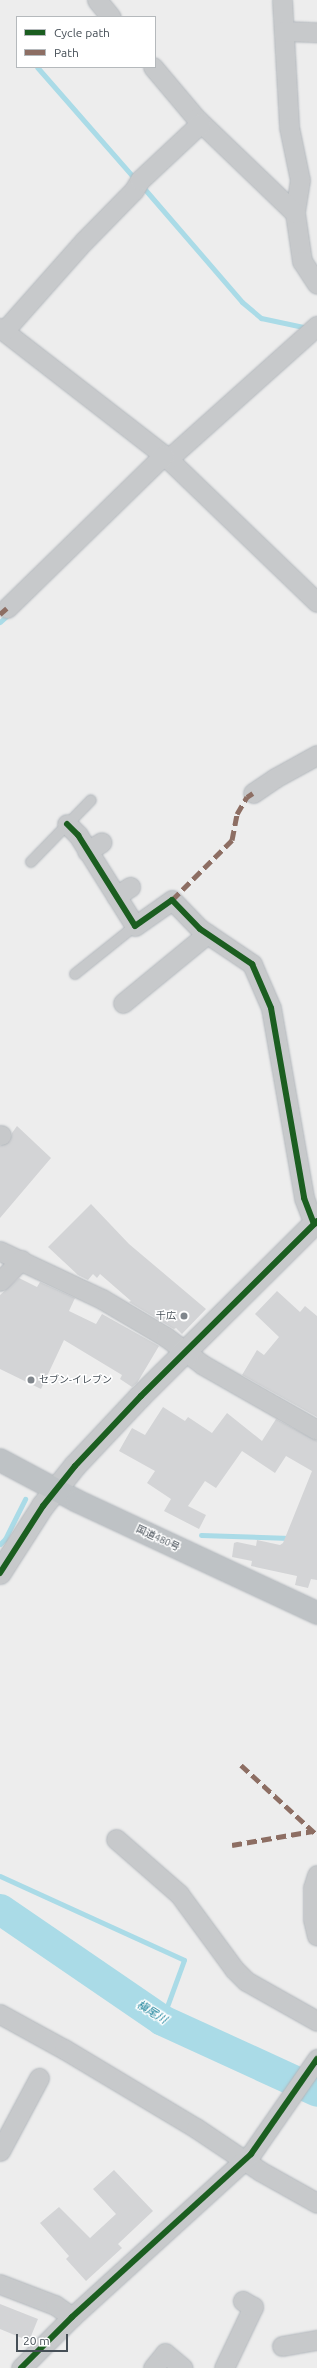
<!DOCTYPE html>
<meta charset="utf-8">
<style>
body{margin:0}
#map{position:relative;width:317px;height:2368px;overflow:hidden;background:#ededed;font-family:Ubuntu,"Noto Sans JP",sans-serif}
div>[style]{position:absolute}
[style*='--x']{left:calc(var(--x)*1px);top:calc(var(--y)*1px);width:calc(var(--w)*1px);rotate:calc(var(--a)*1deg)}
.stream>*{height:5px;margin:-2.5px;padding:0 2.5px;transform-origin:2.5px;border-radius:2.5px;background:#aadbe7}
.river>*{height:31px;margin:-15.5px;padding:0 15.5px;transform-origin:15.5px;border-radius:15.5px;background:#aadbe7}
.building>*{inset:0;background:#d3d4d6}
.roads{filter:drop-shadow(0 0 1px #b2b7bc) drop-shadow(0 0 1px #b2b7bc)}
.service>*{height:10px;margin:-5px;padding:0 5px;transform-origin:5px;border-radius:5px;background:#c7c9cb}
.minor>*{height:19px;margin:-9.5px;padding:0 9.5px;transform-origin:9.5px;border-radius:9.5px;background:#c7c9cb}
.tertiary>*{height:22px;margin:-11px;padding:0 11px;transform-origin:11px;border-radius:11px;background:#c7c9cb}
.trunk>*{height:22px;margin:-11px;padding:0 11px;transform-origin:11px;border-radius:11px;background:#bec2c5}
.quiet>*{height:5px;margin-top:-2.5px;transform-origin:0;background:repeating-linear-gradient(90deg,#8d6e63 0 10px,transparent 0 15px)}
.cycleway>*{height:6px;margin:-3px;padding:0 3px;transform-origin:3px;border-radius:3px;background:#1b5e20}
.dots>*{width:11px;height:11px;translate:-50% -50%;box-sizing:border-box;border:2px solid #fff;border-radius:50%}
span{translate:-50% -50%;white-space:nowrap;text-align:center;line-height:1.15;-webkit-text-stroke:3px #fff;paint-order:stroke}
.poi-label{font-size:10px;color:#464f57}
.right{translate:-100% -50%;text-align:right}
.left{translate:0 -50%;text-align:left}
.street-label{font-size:10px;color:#464f57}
.water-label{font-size:11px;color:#178099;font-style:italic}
.legend{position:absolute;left:16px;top:16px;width:140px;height:52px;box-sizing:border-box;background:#fff;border:1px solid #b5b9bc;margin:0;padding:5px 7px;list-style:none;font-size:12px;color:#464f57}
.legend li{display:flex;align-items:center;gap:8px;height:20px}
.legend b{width:20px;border:1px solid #b5b9bc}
.scale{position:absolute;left:16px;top:2334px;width:52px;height:18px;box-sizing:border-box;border:2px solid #464f57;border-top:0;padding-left:5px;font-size:12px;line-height:14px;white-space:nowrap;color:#464f57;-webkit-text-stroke:3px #fff;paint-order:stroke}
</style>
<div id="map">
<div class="stream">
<div style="--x:37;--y:67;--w:150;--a:48.8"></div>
<div style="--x:142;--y:186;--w:153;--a:49.2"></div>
<div style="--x:242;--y:302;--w:25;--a:40"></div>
<div style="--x:261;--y:318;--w:48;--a:12"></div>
<div style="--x:0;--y:622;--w:15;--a:-42"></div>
<div style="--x:201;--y:1535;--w:89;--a:1.9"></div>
<div style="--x:0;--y:1544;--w:7;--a:-45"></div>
<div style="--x:5;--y:1539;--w:45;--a:-63.4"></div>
<div style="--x:0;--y:1876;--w:202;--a:24.5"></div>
<div style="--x:184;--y:1960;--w:64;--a:110.1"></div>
</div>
<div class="river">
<div style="--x:0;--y:1909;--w:196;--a:34.4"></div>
<div style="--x:162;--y:2020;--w:170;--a:24.6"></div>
</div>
<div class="building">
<div style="clip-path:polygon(17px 1126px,51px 1158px,0 1218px,0 1146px,10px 1141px,12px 1133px)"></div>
<div style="clip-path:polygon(91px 1204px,129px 1244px,206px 1309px,182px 1334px,176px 1328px,174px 1329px,129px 1302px,131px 1301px,100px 1274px,97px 1278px,93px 1274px,88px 1280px,78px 1275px,48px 1247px)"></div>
<div style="clip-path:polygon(19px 1278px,37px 1287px,40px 1282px,75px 1298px,69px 1311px,96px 1324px,102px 1314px,159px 1346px,137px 1383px,132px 1387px,120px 1379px,122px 1375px,64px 1340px,41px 1389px,0 1369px,0 1295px)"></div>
<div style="clip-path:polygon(277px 1291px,300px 1312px,305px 1306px,317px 1316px,317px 1417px,242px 1375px,257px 1350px,264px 1355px,279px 1337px,255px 1314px)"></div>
<div style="clip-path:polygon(163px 1407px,185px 1421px,188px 1417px,212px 1433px,227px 1413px,262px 1441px,276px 1419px,317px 1441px,317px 1580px,311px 1579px,308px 1588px,295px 1585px,297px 1576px,251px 1566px,252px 1561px,232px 1557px,234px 1543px,237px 1542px,256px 1546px,257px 1540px,280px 1545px,283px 1543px,312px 1471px,286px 1456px,275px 1473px,242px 1451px,216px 1488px,205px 1481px,188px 1506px,206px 1515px,199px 1529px,164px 1511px,171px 1499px,147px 1483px,155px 1471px,119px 1451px,132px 1428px,145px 1435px)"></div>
<div style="clip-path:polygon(114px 2170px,153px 2211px,118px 2244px,122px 2248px,86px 2281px,66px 2259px,69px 2256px,40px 2223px,59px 2207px,90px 2238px,116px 2214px,93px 2189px)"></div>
<div style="clip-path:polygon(0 2304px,38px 2319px,29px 2341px,0 2329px)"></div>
</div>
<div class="roads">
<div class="service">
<div style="--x:31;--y:862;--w:86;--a:-45.9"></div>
<div style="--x:75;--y:974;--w:77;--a:-38.7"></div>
</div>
<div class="minor">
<div style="--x:97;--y:0;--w:22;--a:51"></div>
<div style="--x:282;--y:0;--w:127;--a:86.8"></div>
<div style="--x:289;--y:127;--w:54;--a:78.3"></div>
<div style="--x:300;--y:180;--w:33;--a:99"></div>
<div style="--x:295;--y:213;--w:49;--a:81.7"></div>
<div style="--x:302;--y:261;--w:27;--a:57"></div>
<div style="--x:284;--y:31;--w:33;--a:2"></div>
<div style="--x:153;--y:67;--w:67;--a:49.9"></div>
<div style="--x:196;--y:118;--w:137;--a:43.8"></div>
<div style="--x:0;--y:328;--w:207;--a:37.8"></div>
<div style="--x:164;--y:455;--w:212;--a:43.9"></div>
<div style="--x:4;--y:331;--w:120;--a:-48.4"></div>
<div style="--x:84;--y:241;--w:71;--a:-45.6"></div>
<div style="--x:134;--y:190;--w:12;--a:-59"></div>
<div style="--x:140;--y:180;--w:83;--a:-43.1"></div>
<div style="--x:168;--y:459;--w:200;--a:-41.8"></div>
<div style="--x:7;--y:608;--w:219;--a:-44.3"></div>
<div style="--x:253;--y:793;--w:27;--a:-34"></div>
<div style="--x:275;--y:778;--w:48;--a:-28.7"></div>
<div style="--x:67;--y:824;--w:16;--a:45"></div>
<div style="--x:78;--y:835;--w:107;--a:57.9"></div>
<div style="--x:135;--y:926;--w:45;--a:-35.1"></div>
<div style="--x:172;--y:900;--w:40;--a:46"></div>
<div style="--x:200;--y:929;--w:63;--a:33.9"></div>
<div style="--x:252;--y:964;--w:48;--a:66.6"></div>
<div style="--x:271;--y:1008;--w:193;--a:80.1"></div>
<div style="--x:304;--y:1198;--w:28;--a:69"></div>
<div style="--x:87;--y:851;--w:17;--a:-31"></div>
<div style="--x:116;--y:896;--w:17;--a:-33"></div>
<div style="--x:123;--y:1003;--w:109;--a:-39.4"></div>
<div style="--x:0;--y:1135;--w:1;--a:0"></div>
<div style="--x:0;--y:1251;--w:113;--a:25.2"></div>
<div style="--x:102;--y:1299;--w:74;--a:30.7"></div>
<div style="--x:166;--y:1337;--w:46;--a:37.1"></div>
<div style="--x:203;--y:1365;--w:131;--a:29.7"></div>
<div style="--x:0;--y:1281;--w:30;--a:-45"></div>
<div style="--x:116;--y:1839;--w:84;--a:41.1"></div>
<div style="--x:179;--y:1894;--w:93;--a:53.7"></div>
<div style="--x:234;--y:1969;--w:17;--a:45"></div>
<div style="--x:246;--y:1981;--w:81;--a:29.4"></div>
<div style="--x:317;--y:1875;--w:14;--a:107"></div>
<div style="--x:313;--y:1888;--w:31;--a:90"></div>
<div style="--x:313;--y:1919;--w:17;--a:77"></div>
<div style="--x:0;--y:2014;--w:73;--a:28.7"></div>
<div style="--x:64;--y:2049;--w:154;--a:30.9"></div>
<div style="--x:196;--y:2128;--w:77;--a:33.9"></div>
<div style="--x:260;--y:2171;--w:65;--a:29.3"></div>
<div style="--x:0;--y:2151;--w:83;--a:-61.9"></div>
<div style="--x:0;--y:2284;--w:59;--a:20.9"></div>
<div style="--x:55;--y:2305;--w:21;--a:35"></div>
<div style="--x:282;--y:2346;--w:36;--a:-10"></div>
<div style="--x:21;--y:2368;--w:72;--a:-45"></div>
<div style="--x:72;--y:2317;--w:242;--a:-42.3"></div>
<div style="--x:251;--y:2154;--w:116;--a:-55.2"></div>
<div style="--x:153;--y:2368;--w:19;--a:-51"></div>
<div style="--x:165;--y:2353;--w:23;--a:40"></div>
<div style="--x:224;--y:2368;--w:68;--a:-64.6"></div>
<div style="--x:253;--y:2307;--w:12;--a:-149"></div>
</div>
<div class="tertiary">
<div style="--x:0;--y:1573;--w:80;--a:-57.3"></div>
<div style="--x:43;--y:1506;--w:51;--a:-51.3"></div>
<div style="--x:75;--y:1466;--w:96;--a:-46.7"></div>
<div style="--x:141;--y:1396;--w:248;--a:-44.8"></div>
</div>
<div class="trunk">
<div style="--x:0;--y:1460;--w:87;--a:28"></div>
<div style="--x:77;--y:1501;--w:265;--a:25"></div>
</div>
</div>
<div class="quiet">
<div style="--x:0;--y:614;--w:9;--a:-41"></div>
<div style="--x:172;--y:900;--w:85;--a:-45"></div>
<div style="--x:232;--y:840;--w:26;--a:-79"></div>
<div style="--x:237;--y:814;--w:20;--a:-60"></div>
<div style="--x:247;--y:797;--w:7;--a:-34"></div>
<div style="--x:241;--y:1765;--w:103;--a:42.6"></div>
<div style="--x:232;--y:1845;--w:82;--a:-9.8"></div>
</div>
<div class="cycleway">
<div style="--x:67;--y:824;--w:16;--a:45"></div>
<div style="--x:78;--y:835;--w:107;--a:57.9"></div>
<div style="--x:135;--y:926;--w:45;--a:-35.1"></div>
<div style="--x:172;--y:900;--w:40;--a:46"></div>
<div style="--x:200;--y:929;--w:63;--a:33.9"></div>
<div style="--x:252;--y:964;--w:48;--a:66.6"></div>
<div style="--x:271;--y:1008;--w:193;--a:80.1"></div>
<div style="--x:304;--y:1198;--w:28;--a:69"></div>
<div style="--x:0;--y:1573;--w:80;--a:-57.3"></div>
<div style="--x:43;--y:1506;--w:51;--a:-51.3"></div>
<div style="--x:75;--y:1466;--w:96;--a:-46.7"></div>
<div style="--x:141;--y:1396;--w:248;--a:-44.8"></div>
<div style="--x:21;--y:2368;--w:72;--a:-45"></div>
<div style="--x:72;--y:2317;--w:242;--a:-42.3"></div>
<div style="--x:251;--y:2154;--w:116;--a:-55.2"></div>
</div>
<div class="dots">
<div style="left:184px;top:1316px;background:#80868c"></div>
<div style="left:31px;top:1380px;background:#80868c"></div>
</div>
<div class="poi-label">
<span class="right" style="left:176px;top:1316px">千広</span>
<span class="left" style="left:39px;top:1380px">セブン-イレブン</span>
</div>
<div class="street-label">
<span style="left:158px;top:1538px;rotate:25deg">国道480号</span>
</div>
<div class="water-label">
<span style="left:152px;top:2012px;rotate:32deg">槇尾川</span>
</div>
<ul class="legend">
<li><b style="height:5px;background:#1b5e20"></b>Cycle path</li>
<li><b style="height:5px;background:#8d6e63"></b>Path</li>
</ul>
<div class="scale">20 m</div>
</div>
